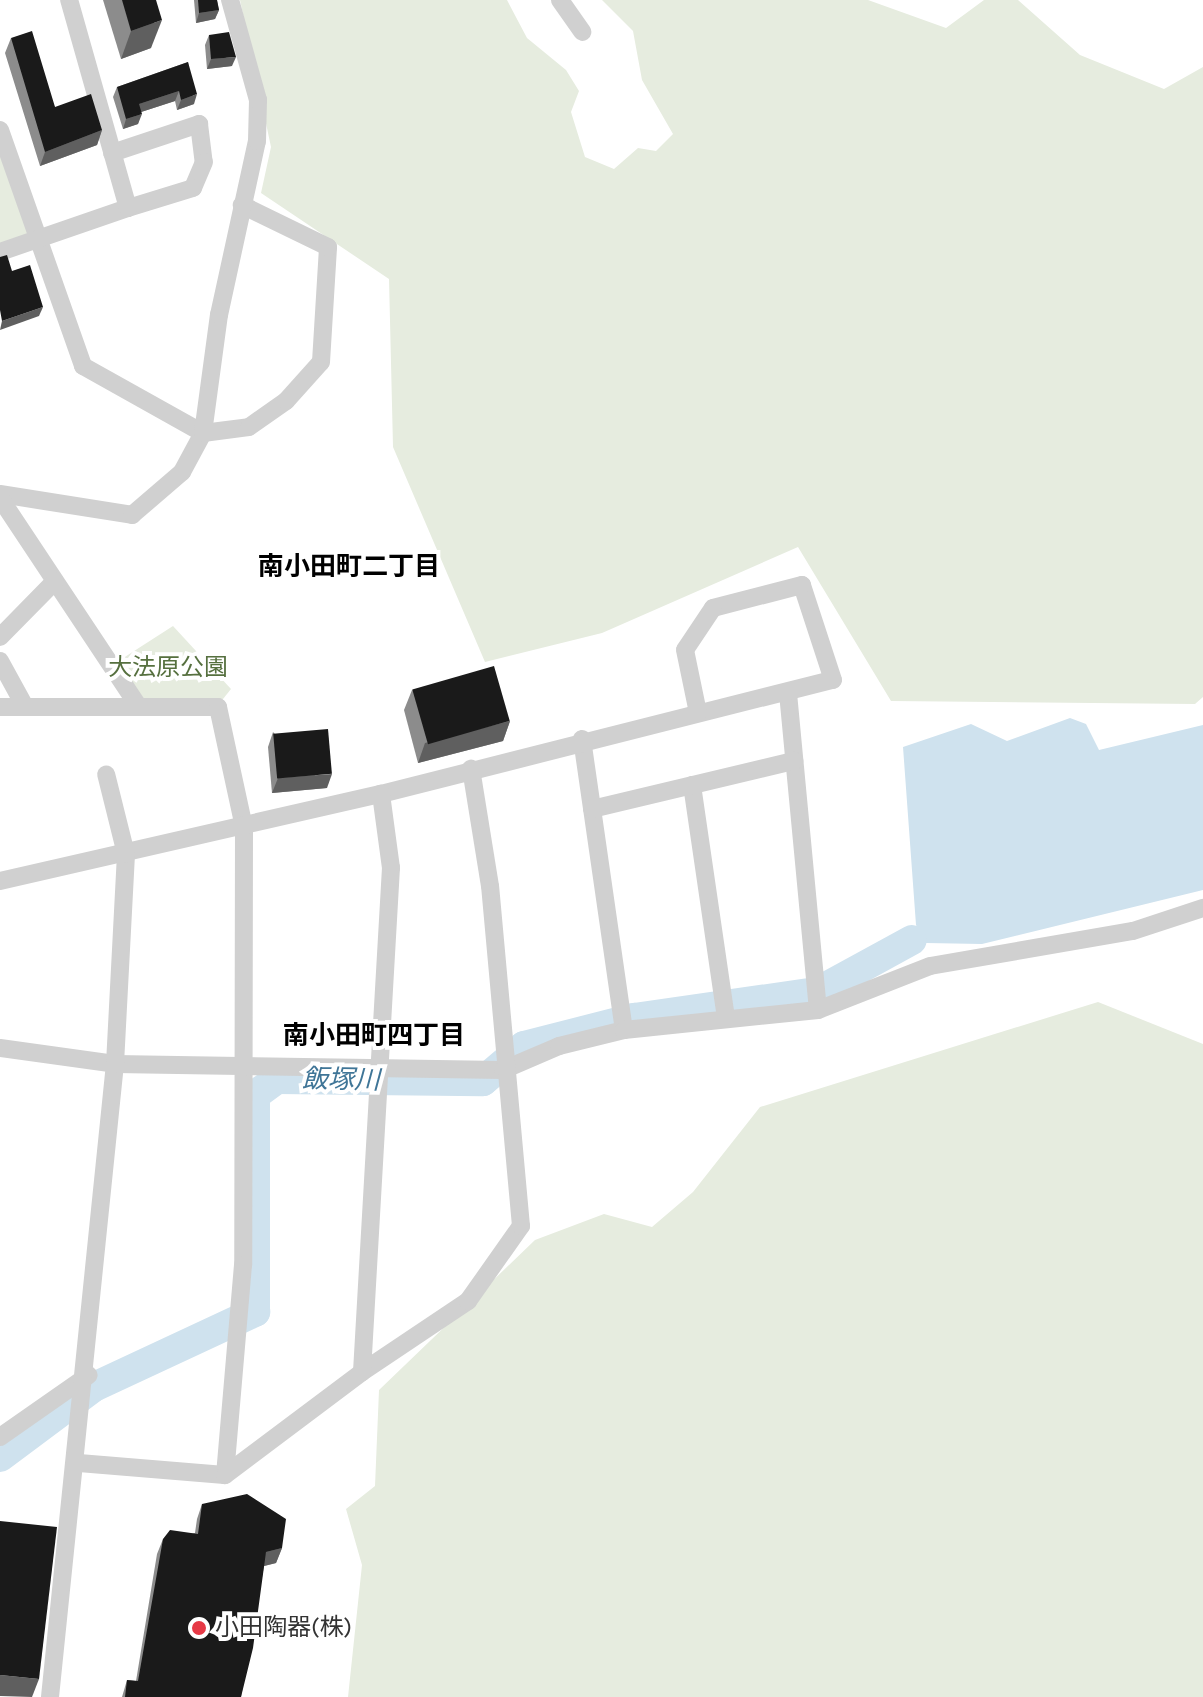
<!DOCTYPE html>
<meta charset="utf-8">
<style>
body{margin:0}
#map{position:relative;width:1203px;height:1697px;overflow:hidden;background:#fff;font-family:Karla,"Noto Sans JP",sans-serif}
div>[style]{position:absolute}
[style*='--x']{left:calc(var(--x)*1px);top:calc(var(--y)*1px);width:calc(var(--w)*1px);rotate:calc(var(--a)*1deg)}
.green>*{inset:0;background:#e6ecdf}
.water>*{inset:0;background:#cfe2ee}
.river>*{height:30px;margin:-15px;padding:0 15px;transform-origin:15px;border-radius:15px;background:#cfe2ee}
.minor>*{height:18px;margin:-9px;padding:0 9px;transform-origin:9px;border-radius:9px;background:#d0d0d0}
.wall>*{inset:0;background:#8c8c8c}
.shaded-wall>*{inset:0;background:#5f5f5f}
.building>*{inset:0;background:#1a1a1a;transform-origin:0 0}
.dots>*{width:22px;height:22px;translate:-50% -50%;box-sizing:border-box;border:4px solid #fff;border-radius:50%}
span{translate:-50% -50%;white-space:nowrap;text-align:center;line-height:1.15;-webkit-text-stroke:8px #fff;paint-order:stroke}
.park-label{font-size:24px;color:#56703f}
.poi-label{font-size:24px;color:#333}
.left{translate:0 -50%;text-align:left}
.neighbourhood-label{font-size:26px;color:#000;font-weight:700}
.water-label{font-size:26px;color:#3f7597;font-style:italic}
</style>
<div id="map">
<div class="green">
<div style="clip-path:polygon(240px 0,507px 0,527px 38px,566px 70px,579px 91px,571px 112px,585px 157px,614px 169px,638px 148px,656px 151px,673px 134px,642px 80px,633px 31px,602px 0,868px 0,946px 28px,984px 0,1018px 0,1080px 55px,1164px 89px,1203px 67px,1203px 697px,1195px 704px,891px 701px,798px 547px,602px 633px,485px 662px,393px 447px,389px 279px,261px 193px,271px 147px)"></div>
<div style="clip-path:polygon(0 149px,30px 235px,0 245px)"></div>
<div style="clip-path:polygon(173px 626px,231px 689px,223px 699px,143px 700px,117px 662px)"></div>
<div style="clip-path:polygon(1098px 1002px,1203px 1044px,1203px 1697px,348px 1697px,362px 1565px,346px 1509px,375px 1486px,379px 1390px,535px 1240px,604px 1214px,652px 1227px,693px 1192px,760px 1107px)"></div>
</div>
<div class="water">
<div style="clip-path:polygon(1070px 718px,1086px 724px,1099px 750px,1203px 725px,1203px 890px,982px 944px,926px 943px,916px 925px,903px 747px,971px 724px,1007px 741px)"></div>
</div>
<div class="river">
<div style="--x:0;--y:1457;--w:117;--a:-36.7"></div>
<div style="--x:94;--y:1387;--w:178;--a:-25"></div>
<div style="--x:255;--y:1312;--w:217;--a:-90"></div>
<div style="--x:255;--y:1095;--w:27;--a:-36"></div>
<div style="--x:277;--y:1079;--w:206;--a:0.6"></div>
<div style="--x:483;--y:1081;--w:54;--a:-40.5"></div>
<div style="--x:524;--y:1046;--w:114;--a:-14.3"></div>
<div style="--x:634;--y:1018;--w:185;--a:-8.1"></div>
<div style="--x:817;--y:992;--w:108;--a:-28.7"></div>
</div>
<div class="minor">
<div style="--x:560;--y:0;--w:39;--a:55"></div>
<div style="--x:0;--y:130;--w:250;--a:70.6"></div>
<div style="--x:83;--y:366;--w:137;--a:29.2"></div>
<div style="--x:203;--y:433;--w:46;--a:-7.4"></div>
<div style="--x:249;--y:427;--w:45;--a:-35.1"></div>
<div style="--x:286;--y:401;--w:52;--a:-48.1"></div>
<div style="--x:321;--y:362;--w:115;--a:-86.5"></div>
<div style="--x:328;--y:247;--w:96;--a:-154"></div>
<div style="--x:112;--y:153;--w:92;--a:-18.4"></div>
<div style="--x:199;--y:124;--w:38;--a:83"></div>
<div style="--x:204;--y:162;--w:28;--a:113"></div>
<div style="--x:193;--y:188;--w:68;--a:162.9"></div>
<div style="--x:0;--y:252;--w:135;--a:-19"></div>
<div style="--x:128;--y:208;--w:216;--a:-105.8"></div>
<div style="--x:0;--y:494;--w:134;--a:9"></div>
<div style="--x:132;--y:515;--w:66;--a:-40.7"></div>
<div style="--x:182;--y:472;--w:44;--a:-61.7"></div>
<div style="--x:203;--y:433;--w:119;--a:-82.3"></div>
<div style="--x:219;--y:315;--w:178;--a:-77.7"></div>
<div style="--x:257;--y:141;--w:41;--a:-88.6"></div>
<div style="--x:258;--y:100;--w:104;--a:-105.6"></div>
<div style="--x:0;--y:498;--w:250;--a:56.4"></div>
<div style="--x:0;--y:637;--w:78;--a:-45.5"></div>
<div style="--x:0;--y:661;--w:48;--a:61.3"></div>
<div style="--x:788;--y:693;--w:318;--a:84.6"></div>
<div style="--x:0;--y:707;--w:218;--a:0"></div>
<div style="--x:218;--y:707;--w:123;--a:77.8"></div>
<div style="--x:244;--y:827;--w:438;--a:90.1"></div>
<div style="--x:243;--y:1265;--w:211;--a:94.9"></div>
<div style="--x:582;--y:739;--w:294;--a:81.8"></div>
<div style="--x:692;--y:785;--w:236;--a:81.7"></div>
<div style="--x:592;--y:809;--w:208;--a:-13.4"></div>
<div style="--x:0;--y:881;--w:391;--a:-12.9"></div>
<div style="--x:381;--y:794;--w:466;--a:-14.2"></div>
<div style="--x:833;--y:680;--w:100;--a:-108.1"></div>
<div style="--x:802;--y:585;--w:92;--a:165.5"></div>
<div style="--x:713;--y:608;--w:50;--a:123.7"></div>
<div style="--x:685;--y:650;--w:64;--a:78.3"></div>
<div style="--x:0;--y:1048;--w:116;--a:7.9"></div>
<div style="--x:115;--y:1064;--w:388;--a:0.9"></div>
<div style="--x:503;--y:1070;--w:61;--a:-23.2"></div>
<div style="--x:559;--y:1046;--w:67;--a:-13.8"></div>
<div style="--x:624;--y:1030;--w:195;--a:-5.9"></div>
<div style="--x:818;--y:1010;--w:120;--a:-21.4"></div>
<div style="--x:930;--y:966;--w:206;--a:-9.8"></div>
<div style="--x:1133;--y:931;--w:74;--a:-18.2"></div>
<div style="--x:362;--y:1372;--w:128;--a:-33.8"></div>
<div style="--x:468;--y:1301;--w:92;--a:-54.8"></div>
<div style="--x:521;--y:1226;--w:341;--a:-95.2"></div>
<div style="--x:490;--y:886;--w:119;--a:-99.2"></div>
<div style="--x:0;--y:1437;--w:108;--a:-34.9"></div>
<div style="--x:79;--y:1463;--w:146;--a:4.7"></div>
<div style="--x:225;--y:1475;--w:171;--a:-36.9"></div>
<div style="--x:362;--y:1372;--w:505;--a:-86.71"></div>
<div style="--x:391;--y:868;--w:75;--a:-97.7"></div>
<div style="--x:50;--y:1697;--w:636;--a:-84.14"></div>
<div style="--x:115;--y:1064;--w:210;--a:-87"></div>
<div style="--x:126;--y:854;--w:82;--a:-104"></div>
</div>
<div class="wall">
<div style="clip-path:polygon(103px 0,156px 0,151px 48px,121px 59px)"></div>
<div style="clip-path:polygon(194px 0,217px 0,219px 10px,215px 19px,196px 23px)"></div>
<div style="clip-path:polygon(209px 35px,232px 66px,207px 69px,205px 45px)"></div>
<div style="clip-path:polygon(11px 38px,55px 107px,102px 130px,97px 145px,40px 166px,5px 53px)"></div>
<div style="clip-path:polygon(188px 62px,194px 104px,177px 110px,175px 101px,141px 112px,138px 124px,123px 129px,113px 97px,117px 87px)"></div>
<div style="clip-path:polygon(412px 690px,510px 721px,503px 741px,418px 763px,404px 710px)"></div>
<div style="clip-path:polygon(273px 732px,327px 788px,272px 793px,268px 747px)"></div>
<div style="clip-path:polygon(202px 1504px,282px 1548px,276px 1563px,264px 1566px,241px 1697px,122px 1697px,127px 1680px,136px 1681px,157px 1554px,163px 1539px,195px 1533px,197px 1519px)"></div>
</div>
<div class="shaded-wall">
<div style="clip-path:polygon(219px 10px,215px 19px,196px 23px,199px 13px)"></div>
<div style="clip-path:polygon(162px 20px,151px 48px,121px 59px,131px 31px)"></div>
<div style="clip-path:polygon(236px 57px,232px 66px,207px 69px,211px 59px)"></div>
<div style="clip-path:polygon(179px 91px,175px 101px,135px 114px,139px 104px)"></div>
<div style="clip-path:polygon(197px 94px,194px 104px,177px 110px,181px 100px)"></div>
<div style="clip-path:polygon(142px 114px,138px 124px,123px 129px,126px 119px)"></div>
<div style="clip-path:polygon(102px 130px,97px 145px,40px 166px,45px 152px)"></div>
<div style="clip-path:polygon(43px 307px,39px 316px,0 330px,2px 321px)"></div>
<div style="clip-path:polygon(510px 721px,503px 741px,418px 763px,425px 743px)"></div>
<div style="clip-path:polygon(332px 774px,327px 788px,272px 793px,278px 778px)"></div>
<div style="clip-path:polygon(282px 1548px,276px 1563px,260px 1567px,266px 1552px)"></div>
<div style="clip-path:polygon(0 1675px,39px 1679px,32px 1697px,0 1696px)"></div>
</div>
<div class="building">
<div style="clip-path:polygon(122px 0,156px 0,162px 20px,131px 31px)"></div>
<div style="clip-path:polygon(198px 0,217px 0,219px 10px,199px 13px)"></div>
<div style="clip-path:polygon(32px 31px,55px 107px,91px 94px,102px 130px,45px 152px,11px 38px)"></div>
<div style="clip-path:polygon(229px 32px,236px 57px,211px 59px,209px 35px)"></div>
<div style="clip-path:polygon(188px 62px,197px 94px,181px 100px,179px 91px,139px 104px,142px 114px,126px 119px,117px 87px)"></div>
<div style="clip-path:polygon(7px 255px,12px 271px,30px 265px,43px 307px,2px 321px,0 310px,0 257px)"></div>
<div style="left:494px;top:666px;width:57px;height:85px;rotate:74deg"></div>
<div style="left:328px;top:729px;width:45px;height:55px;rotate:85deg"></div>
<div style="clip-path:polygon(247px 1494px,286px 1519px,282px 1548px,266px 1552px,253px 1648px,241px 1697px,125px 1697px,127px 1680px,138px 1681px,163px 1539px,170px 1530px,198px 1534px,202px 1504px)"></div>
<div style="clip-path:polygon(0 1521px,57px 1527px,39px 1679px,0 1675px)"></div>
</div>
<div class="dots">
<div style="left:199px;top:1628px;background:#e63946"></div>
</div>
<div class="park-label">
<span style="left:168px;top:668px">大法原公園</span>
</div>
<div class="poi-label">
<span class="left" style="left:215px;top:1628px">小田陶器(株)</span>
</div>
<div class="neighbourhood-label">
<span style="left:349px;top:567px">南小田町二丁目</span>
<span style="left:374px;top:1036px">南小田町四丁目</span>
</div>
<div class="water-label">
<span style="left:341px;top:1080px;rotate:1deg">飯塚川</span>
</div>
</div>
